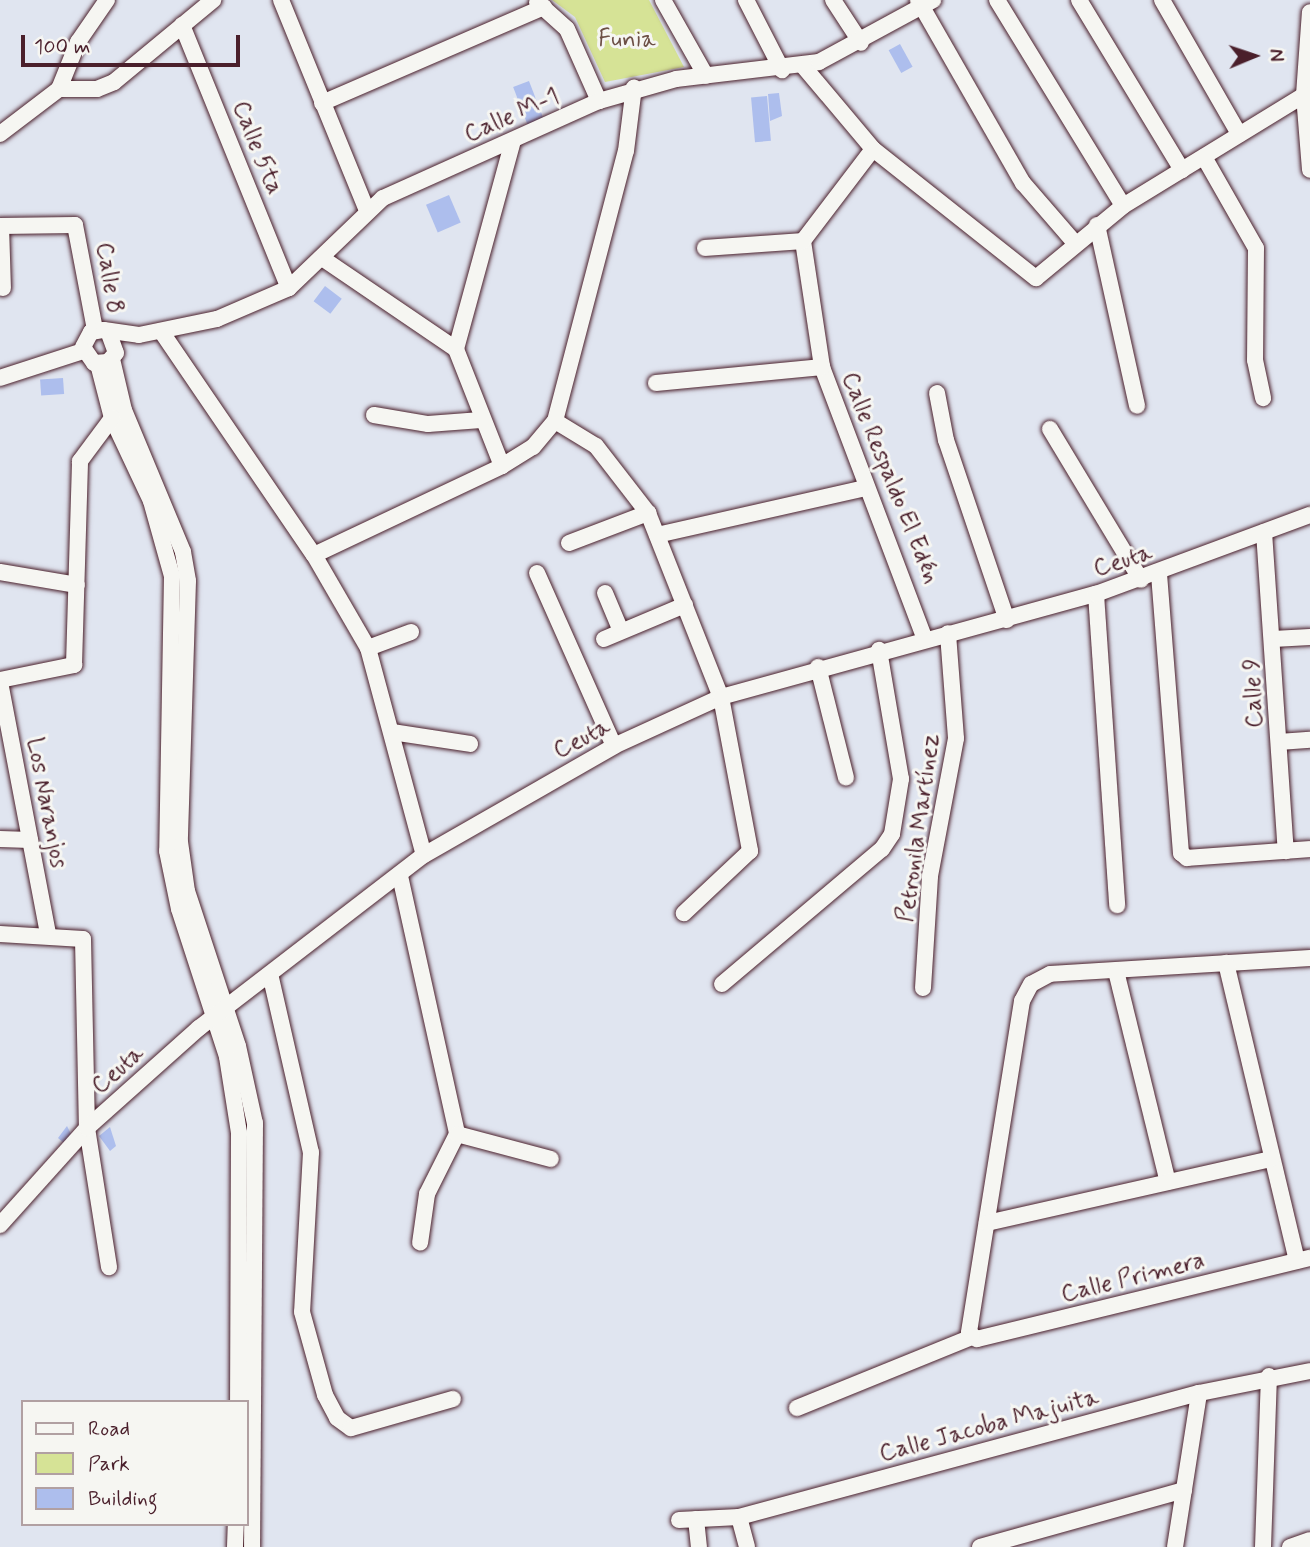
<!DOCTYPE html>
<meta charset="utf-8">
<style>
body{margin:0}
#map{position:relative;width:1310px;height:1547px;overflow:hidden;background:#e0e5f0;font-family:Mynerve,sans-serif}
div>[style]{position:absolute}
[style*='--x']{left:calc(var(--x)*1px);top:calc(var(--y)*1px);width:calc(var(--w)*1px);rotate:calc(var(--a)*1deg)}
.green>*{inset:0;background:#d6e396}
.building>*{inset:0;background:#adbeed;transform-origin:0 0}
.roads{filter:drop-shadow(0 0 2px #4a1f2b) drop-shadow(0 0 2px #4a1f2b)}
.minor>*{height:16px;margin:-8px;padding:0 8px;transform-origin:8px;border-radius:8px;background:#f6f6f2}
span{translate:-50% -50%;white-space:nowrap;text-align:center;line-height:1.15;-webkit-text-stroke:6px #f6f6f2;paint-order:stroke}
.park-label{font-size:24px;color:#6d5046}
.street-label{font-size:24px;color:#4a1f2b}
.legend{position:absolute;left:21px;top:1400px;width:228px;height:126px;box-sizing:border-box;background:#f6f6f2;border:2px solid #b1a0a2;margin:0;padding:9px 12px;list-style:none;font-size:21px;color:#4a1f2b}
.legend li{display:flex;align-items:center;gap:14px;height:35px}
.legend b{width:35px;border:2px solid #b1a0a2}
.north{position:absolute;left:1219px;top:21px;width:70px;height:70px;-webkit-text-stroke:5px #f6f6f2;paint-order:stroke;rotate:88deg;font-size:19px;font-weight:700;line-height:28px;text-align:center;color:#4a1f2b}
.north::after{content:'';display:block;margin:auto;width:24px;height:32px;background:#4a1f2b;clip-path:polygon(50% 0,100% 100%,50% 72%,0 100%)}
.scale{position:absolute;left:21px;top:35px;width:219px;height:32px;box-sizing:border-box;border:4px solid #4a1f2b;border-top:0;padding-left:9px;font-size:21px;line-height:24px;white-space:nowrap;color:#4a1f2b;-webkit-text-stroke:5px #f6f6f2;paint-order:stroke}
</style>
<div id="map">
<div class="green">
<div style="clip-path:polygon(552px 0,649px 0,684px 67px,605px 82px,575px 17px)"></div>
</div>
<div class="building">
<div style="left:900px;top:44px;width:26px;height:13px;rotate:61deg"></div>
<div style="left:529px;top:81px;width:40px;height:17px;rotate:69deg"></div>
<div style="clip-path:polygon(779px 93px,782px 116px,770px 121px,768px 94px)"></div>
<div style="left:767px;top:96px;width:45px;height:16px;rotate:85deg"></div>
<div style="left:449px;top:195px;width:30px;height:25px;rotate:67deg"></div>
<div style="left:325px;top:286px;width:21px;height:19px;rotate:37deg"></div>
<div style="left:63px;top:378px;width:16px;height:23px;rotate:86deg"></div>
<div style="clip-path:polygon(67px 1126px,72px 1136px,65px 1144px,58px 1138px)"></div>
<div style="clip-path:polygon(110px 1127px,116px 1146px,110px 1151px,99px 1136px)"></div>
</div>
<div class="roads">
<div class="minor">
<div style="--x:281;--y:0;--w:228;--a:67.8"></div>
<div style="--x:663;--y:0;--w:87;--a:60.5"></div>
<div style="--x:746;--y:0;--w:79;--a:62.8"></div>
<div style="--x:833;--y:0;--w:51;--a:56.9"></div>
<div style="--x:918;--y:0;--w:211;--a:60.2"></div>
<div style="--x:1023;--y:183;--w:79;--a:49.1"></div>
<div style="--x:997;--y:0;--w:241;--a:58.5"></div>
<div style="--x:1079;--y:0;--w:199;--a:58.8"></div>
<div style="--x:1162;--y:0;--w:155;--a:60.1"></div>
<div style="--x:537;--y:2;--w:40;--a:42"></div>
<div style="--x:567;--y:29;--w:79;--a:66"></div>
<div style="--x:182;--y:25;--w:284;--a:67.9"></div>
<div style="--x:804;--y:67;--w:107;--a:49.9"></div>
<div style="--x:873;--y:149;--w:208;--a:38.4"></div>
<div style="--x:1036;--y:278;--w:113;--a:-39.6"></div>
<div style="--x:1123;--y:206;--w:212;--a:-31.5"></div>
<div style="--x:1304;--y:95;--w:83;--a:-85.9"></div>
<div style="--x:59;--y:89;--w:51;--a:-68"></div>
<div style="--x:78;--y:42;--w:51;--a:-55.4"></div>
<div style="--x:1304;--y:95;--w:75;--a:85.4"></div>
<div style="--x:322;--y:103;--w:242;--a:-23.4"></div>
<div style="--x:0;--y:134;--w:74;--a:-37.3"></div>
<div style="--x:59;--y:89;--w:38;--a:0"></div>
<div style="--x:97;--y:89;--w:18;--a:-22"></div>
<div style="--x:114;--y:82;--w:129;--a:-39.6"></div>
<div style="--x:873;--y:149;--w:116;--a:127.3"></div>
<div style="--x:803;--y:241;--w:127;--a:81.4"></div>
<div style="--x:822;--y:367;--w:291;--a:69.3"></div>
<div style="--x:1204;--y:157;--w:105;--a:60.3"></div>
<div style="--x:1256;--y:248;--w:112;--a:90.5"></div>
<div style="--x:1255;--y:360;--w:39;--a:78"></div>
<div style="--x:1097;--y:225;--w:185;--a:77.5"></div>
<div style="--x:0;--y:226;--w:75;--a:-0.8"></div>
<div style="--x:75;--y:225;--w:107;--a:79.2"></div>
<div style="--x:1;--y:226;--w:62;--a:88.2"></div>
<div style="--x:705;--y:248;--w:98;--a:-4.1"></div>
<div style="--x:322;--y:258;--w:162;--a:34.2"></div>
<div style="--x:108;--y:331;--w:23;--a:70"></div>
<div style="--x:116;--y:353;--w:12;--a:132"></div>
<div style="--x:108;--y:362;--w:14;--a:176"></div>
<div style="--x:94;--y:363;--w:19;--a:-125"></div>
<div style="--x:83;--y:347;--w:17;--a:-62"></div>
<div style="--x:91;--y:332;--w:13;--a:-9"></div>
<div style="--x:104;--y:330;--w:35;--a:8"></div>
<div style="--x:139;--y:335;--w:80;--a:-11.6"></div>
<div style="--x:217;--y:319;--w:78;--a:-23.3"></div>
<div style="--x:289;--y:288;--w:130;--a:-43.8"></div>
<div style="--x:383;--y:198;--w:237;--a:-24.2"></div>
<div style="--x:599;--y:101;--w:80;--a:-15.9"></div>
<div style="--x:676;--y:79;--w:144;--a:-6.8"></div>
<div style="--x:819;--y:62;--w:130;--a:-28.5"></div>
<div style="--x:161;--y:331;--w:271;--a:55.7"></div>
<div style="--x:314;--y:555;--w:108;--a:59.9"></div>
<div style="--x:368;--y:648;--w:214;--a:74.9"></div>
<div style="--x:112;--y:359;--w:52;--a:76.8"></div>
<div style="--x:124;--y:410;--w:154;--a:67.4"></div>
<div style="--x:183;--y:552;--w:29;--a:80"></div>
<div style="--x:188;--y:581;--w:261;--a:91.8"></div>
<div style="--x:180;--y:842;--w:49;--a:81.9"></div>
<div style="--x:187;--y:891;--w:163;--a:71.8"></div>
<div style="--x:238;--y:1046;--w:79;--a:77.6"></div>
<div style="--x:255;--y:1123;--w:424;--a:90.4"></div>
<div style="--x:98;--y:364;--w:56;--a:75.5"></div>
<div style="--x:112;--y:418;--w:92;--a:64.8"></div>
<div style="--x:151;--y:501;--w:78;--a:74.4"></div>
<div style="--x:172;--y:576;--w:275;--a:91"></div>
<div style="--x:167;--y:851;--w:59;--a:78.3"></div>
<div style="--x:179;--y:909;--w:156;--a:72"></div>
<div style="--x:227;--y:1057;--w:77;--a:81"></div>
<div style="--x:239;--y:1133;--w:269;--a:90.2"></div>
<div style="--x:0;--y:378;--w:87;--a:-18"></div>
<div style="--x:656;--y:383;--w:167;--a:-5.5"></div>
<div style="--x:937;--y:393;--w:48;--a:79.2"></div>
<div style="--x:946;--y:440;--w:190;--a:71.3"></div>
<div style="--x:374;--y:415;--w:55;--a:9.5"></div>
<div style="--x:428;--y:424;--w:53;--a:-4.3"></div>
<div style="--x:555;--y:421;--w:48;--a:31.4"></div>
<div style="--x:596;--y:446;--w:85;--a:52.2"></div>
<div style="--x:648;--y:513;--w:198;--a:68.4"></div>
<div style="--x:721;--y:697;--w:157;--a:79.3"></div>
<div style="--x:750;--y:851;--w:91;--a:136.8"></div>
<div style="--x:1050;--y:429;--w:176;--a:58.9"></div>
<div style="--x:502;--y:466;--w:126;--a:-111.5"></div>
<div style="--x:456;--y:349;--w:216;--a:-74.7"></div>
<div style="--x:1264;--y:532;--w:320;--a:86.1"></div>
<div style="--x:657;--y:535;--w:213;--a:-12.7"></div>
<div style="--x:569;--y:543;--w:85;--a:-20.8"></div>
<div style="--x:314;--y:555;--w:208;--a:-25.3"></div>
<div style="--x:502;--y:466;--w:36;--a:-32"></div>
<div style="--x:533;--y:447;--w:34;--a:-50"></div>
<div style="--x:555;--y:421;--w:279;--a:-75.3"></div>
<div style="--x:626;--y:151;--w:64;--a:-82.9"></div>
<div style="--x:0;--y:572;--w:78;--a:9.6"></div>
<div style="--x:537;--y:573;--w:189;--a:66"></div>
<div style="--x:1159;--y:574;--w:280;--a:85.5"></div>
<div style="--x:1181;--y:853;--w:8;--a:40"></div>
<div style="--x:1187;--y:858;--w:123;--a:-4.2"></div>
<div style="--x:605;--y:593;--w:41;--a:67.2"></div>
<div style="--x:1096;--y:594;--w:312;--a:86.1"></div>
<div style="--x:604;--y:639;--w:88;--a:-22.8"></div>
<div style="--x:1273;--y:639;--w:37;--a:-3"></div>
<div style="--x:368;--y:648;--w:46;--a:-20.4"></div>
<div style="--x:818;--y:667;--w:114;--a:75.8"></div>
<div style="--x:0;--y:680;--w:76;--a:-11.5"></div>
<div style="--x:74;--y:665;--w:204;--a:-88.3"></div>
<div style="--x:80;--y:461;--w:54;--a:-53.3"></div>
<div style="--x:0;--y:682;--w:256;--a:79.2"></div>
<div style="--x:392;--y:732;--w:79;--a:8.7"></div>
<div style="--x:1279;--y:742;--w:31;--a:-4"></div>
<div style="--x:0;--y:839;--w:30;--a:2"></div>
<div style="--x:400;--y:876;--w:264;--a:77.5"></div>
<div style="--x:457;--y:1134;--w:67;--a:116.6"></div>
<div style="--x:427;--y:1194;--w:49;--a:98.1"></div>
<div style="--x:0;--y:934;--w:83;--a:3.4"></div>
<div style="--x:83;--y:939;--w:189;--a:88.8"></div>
<div style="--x:87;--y:1128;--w:141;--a:81"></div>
<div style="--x:1310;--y:958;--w:260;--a:176.5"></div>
<div style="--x:1050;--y:974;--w:21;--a:152"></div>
<div style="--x:1031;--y:984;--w:19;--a:118"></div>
<div style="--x:1022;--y:1001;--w:336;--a:99.1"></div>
<div style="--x:969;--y:1333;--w:10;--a:37"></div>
<div style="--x:977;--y:1339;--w:343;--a:-13.7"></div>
<div style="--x:1226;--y:963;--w:306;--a:76.6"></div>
<div style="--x:1116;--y:971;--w:217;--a:76.2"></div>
<div style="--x:271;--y:978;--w:179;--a:77.1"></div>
<div style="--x:311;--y:1152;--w:160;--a:93.2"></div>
<div style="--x:302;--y:1312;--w:86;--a:74.5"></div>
<div style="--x:325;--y:1395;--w:26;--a:62"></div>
<div style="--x:337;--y:1418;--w:17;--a:36"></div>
<div style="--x:351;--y:1428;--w:106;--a:-15.9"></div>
<div style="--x:722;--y:984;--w:209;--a:-40.2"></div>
<div style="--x:882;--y:849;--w:18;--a:-56"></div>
<div style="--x:892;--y:834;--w:56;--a:-80.7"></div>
<div style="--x:901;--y:779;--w:131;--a:-99.7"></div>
<div style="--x:923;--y:988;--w:112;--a:-86.4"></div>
<div style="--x:930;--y:876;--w:140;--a:-79.3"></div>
<div style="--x:956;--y:738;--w:105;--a:-94.4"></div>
<div style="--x:457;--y:1134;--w:97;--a:14.9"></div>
<div style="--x:987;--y:1223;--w:291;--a:-12.7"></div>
<div style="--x:0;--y:1225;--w:130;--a:-48.1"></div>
<div style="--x:87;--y:1128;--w:150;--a:-41.8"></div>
<div style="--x:199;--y:1028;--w:284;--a:-37.6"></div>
<div style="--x:424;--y:855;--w:219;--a:-29.8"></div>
<div style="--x:614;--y:746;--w:118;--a:-24.6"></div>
<div style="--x:721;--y:697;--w:389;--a:-15.4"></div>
<div style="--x:1096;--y:594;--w:228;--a:-20.3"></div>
<div style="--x:797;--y:1408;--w:189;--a:-22.1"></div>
<div style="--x:739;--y:1517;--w:31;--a:75"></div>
<div style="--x:696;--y:1519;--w:28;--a:84"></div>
<div style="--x:679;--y:1520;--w:60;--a:-2.9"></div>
<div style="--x:739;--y:1517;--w:476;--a:-15.1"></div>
<div style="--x:1199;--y:1393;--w:113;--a:-11.2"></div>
<div style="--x:235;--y:1547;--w:23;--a:-88"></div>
<div style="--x:980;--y:1547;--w:212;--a:-15.6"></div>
<div style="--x:1175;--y:1547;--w:156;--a:-81.1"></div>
<div style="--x:1263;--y:1547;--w:171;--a:-88"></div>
<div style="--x:1290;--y:1547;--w:21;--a:-19"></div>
</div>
</div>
<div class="park-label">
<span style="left:627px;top:40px">Funia</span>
</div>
<div class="street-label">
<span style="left:512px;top:116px;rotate:-24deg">Calle M-1</span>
<span style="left:257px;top:148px;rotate:68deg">Calle 5ta</span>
<span style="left:109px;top:278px;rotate:80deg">Calle 8</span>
<span style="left:890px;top:478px;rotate:68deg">Calle Respaldo El Edén</span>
<span style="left:1123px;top:561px;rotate:-18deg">Ceuta</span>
<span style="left:1254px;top:693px;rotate:-93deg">Calle 9</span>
<span style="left:582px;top:739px;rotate:-28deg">Ceuta</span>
<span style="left:46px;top:803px;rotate:79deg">Los Naranjos</span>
<span style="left:919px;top:828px;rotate:-82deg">Petronila Martínez</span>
<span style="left:118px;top:1070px;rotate:-42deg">Ceuta</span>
<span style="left:1133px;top:1278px;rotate:-14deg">Calle Primera</span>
<span style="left:989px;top:1426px;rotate:-15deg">Calle Jacoba Majuita</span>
</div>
<ul class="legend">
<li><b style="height:9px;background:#f6f6f2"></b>Road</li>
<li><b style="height:19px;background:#d6e396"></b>Park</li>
<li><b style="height:19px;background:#adbeed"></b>Building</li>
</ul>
<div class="north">N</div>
<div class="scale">100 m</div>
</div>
